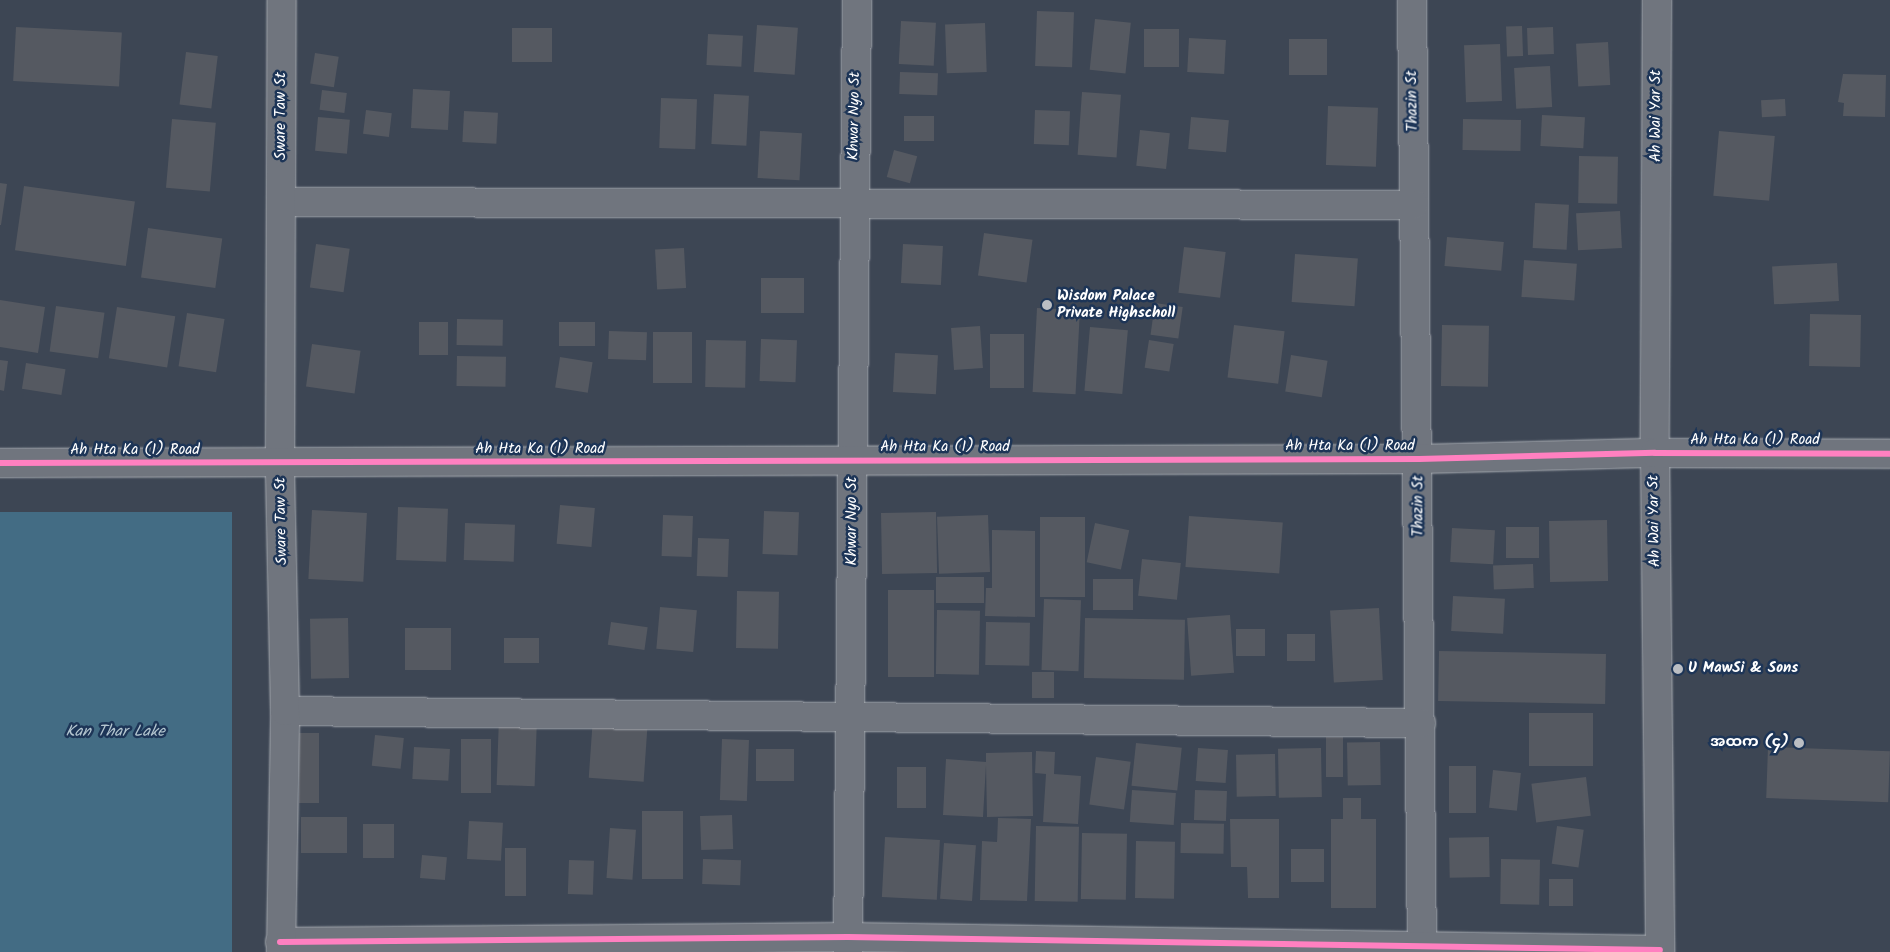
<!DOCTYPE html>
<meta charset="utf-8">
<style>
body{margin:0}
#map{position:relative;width:1890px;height:952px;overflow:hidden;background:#3d4654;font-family:Kalam,"Noto Sans Myanmar",sans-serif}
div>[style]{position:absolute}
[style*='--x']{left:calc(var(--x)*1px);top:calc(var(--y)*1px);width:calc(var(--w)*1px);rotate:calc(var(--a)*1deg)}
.water>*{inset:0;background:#436c84;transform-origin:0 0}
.building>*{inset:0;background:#555961;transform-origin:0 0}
.roads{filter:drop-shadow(0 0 1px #a8acb2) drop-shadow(0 0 1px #a8acb2)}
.street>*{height:28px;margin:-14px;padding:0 14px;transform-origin:14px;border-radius:14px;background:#70757e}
.secondary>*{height:28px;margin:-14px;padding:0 14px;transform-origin:14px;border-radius:14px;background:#70757e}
.cycleway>*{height:6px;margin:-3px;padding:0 3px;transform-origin:3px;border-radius:3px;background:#ff80c0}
.dots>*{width:14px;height:14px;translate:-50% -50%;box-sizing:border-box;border:2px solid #1d3557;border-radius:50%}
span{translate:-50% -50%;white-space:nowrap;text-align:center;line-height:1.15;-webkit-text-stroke:5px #1d3557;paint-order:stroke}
.street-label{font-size:15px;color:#fff}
.poi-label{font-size:15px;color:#fff;font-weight:700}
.left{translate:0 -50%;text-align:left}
.right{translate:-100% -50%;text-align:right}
.water-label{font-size:16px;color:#b4c6d0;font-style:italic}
</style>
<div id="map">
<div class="water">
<div style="left:0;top:512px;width:232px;height:440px"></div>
</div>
<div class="building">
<div style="left:1037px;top:11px;width:37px;height:55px;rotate:2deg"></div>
<div style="left:1095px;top:19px;width:36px;height:51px;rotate:6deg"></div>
<div style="left:901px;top:21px;width:35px;height:43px;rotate:3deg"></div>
<div style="left:985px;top:23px;width:49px;height:40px;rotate:88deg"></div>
<div style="left:757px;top:25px;width:41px;height:47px;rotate:4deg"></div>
<div style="left:1522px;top:26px;width:30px;height:16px;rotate:88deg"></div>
<div style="left:16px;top:27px;width:106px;height:54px;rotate:3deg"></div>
<div style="left:1553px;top:27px;width:27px;height:26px;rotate:88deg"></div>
<div style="left:512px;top:28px;width:40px;height:34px"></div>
<div style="left:1144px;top:29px;width:35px;height:38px"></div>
<div style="left:708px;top:34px;width:35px;height:31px;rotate:3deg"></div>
<div style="left:1189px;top:38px;width:37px;height:34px;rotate:3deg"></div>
<div style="left:1327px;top:39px;width:36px;height:38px;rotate:90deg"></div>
<div style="left:1608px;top:42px;width:43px;height:32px;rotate:87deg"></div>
<div style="left:1500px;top:44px;width:57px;height:36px;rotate:88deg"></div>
<div style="left:186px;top:52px;width:32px;height:53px;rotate:7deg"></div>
<div style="left:315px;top:53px;width:24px;height:31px;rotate:9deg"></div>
<div style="left:1550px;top:66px;width:41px;height:36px;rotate:87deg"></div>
<div style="left:900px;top:72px;width:38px;height:22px;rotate:2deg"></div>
<div style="clip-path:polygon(1843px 74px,1886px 75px,1885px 117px,1843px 116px,1844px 103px,1838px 102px)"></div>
<div style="left:413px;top:89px;width:37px;height:39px;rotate:3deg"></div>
<div style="left:322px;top:90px;width:25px;height:20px;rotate:7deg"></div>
<div style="left:1082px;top:92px;width:39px;height:63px;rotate:4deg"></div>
<div style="left:714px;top:94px;width:35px;height:50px;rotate:3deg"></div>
<div style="left:661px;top:98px;width:36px;height:50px;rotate:2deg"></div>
<div style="left:1785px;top:99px;width:17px;height:24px;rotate:87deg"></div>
<div style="left:1328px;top:106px;width:50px;height:59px;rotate:2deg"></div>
<div style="left:366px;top:110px;width:26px;height:24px;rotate:7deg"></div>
<div style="left:1035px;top:110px;width:35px;height:34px;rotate:2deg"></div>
<div style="left:464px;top:111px;width:34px;height:31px;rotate:3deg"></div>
<div style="left:1542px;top:115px;width:43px;height:31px;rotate:3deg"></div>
<div style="left:904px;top:116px;width:30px;height:25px"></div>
<div style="left:318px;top:117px;width:32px;height:34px;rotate:5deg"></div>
<div style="left:1191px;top:117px;width:38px;height:32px;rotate:5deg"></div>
<div style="left:172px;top:119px;width:44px;height:69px;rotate:5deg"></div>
<div style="left:1463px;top:119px;width:58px;height:31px;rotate:1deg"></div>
<div style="left:1140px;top:130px;width:30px;height:36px;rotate:6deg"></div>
<div style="left:760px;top:131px;width:42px;height:47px;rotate:3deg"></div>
<div style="left:1719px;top:131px;width:56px;height:65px;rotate:5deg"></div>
<div style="left:894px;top:150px;width:24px;height:28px;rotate:15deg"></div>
<div style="left:1579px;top:156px;width:39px;height:47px;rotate:1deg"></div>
<div style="clip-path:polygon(0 183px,7px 184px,1px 225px,0 225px)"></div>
<div style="left:24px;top:186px;width:112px;height:65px;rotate:8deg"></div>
<div style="left:1535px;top:203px;width:34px;height:45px;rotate:3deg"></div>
<div style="left:1620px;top:211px;width:37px;height:44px;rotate:87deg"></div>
<div style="left:148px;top:228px;width:75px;height:50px;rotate:8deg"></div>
<div style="left:984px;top:233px;width:49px;height:43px;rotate:8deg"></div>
<div style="left:1447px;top:237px;width:57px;height:29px;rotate:5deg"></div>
<div style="left:316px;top:244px;width:34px;height:44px;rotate:8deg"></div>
<div style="left:903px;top:244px;width:40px;height:39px;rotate:3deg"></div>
<div style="left:1184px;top:247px;width:42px;height:46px;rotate:7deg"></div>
<div style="left:684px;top:248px;width:40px;height:29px;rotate:87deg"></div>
<div style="left:1295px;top:254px;width:63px;height:48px;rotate:4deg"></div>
<div style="left:1524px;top:260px;width:53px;height:37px;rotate:4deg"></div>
<div style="left:1837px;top:263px;width:38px;height:65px;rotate:87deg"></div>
<div style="left:761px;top:278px;width:43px;height:35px"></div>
<div style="clip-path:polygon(0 300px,45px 307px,38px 353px,0 347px)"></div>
<div style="left:1155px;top:303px;width:28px;height:32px;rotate:8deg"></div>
<div style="left:56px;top:306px;width:49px;height:46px;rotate:8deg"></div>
<div style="left:117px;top:307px;width:59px;height:52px;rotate:9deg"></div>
<div style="left:1037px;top:308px;width:43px;height:84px;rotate:3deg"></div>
<div style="left:187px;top:313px;width:38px;height:54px;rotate:9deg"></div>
<div style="left:1810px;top:314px;width:51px;height:52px;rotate:1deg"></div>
<div style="left:457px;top:319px;width:46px;height:26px;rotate:1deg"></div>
<div style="left:419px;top:322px;width:29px;height:33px"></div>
<div style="left:559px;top:322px;width:36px;height:24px"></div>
<div style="left:1234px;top:325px;width:51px;height:53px;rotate:7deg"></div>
<div style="left:1442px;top:325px;width:47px;height:61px;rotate:1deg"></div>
<div style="left:980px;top:326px;width:42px;height:29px;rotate:86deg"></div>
<div style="left:1090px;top:327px;width:38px;height:64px;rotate:5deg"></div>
<div style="left:609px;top:331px;width:38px;height:28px;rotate:2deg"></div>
<div style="left:653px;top:332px;width:39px;height:51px"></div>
<div style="left:990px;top:334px;width:34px;height:54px"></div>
<div style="left:761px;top:339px;width:36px;height:42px;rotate:2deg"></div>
<div style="left:706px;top:340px;width:40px;height:47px;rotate:1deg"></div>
<div style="left:1149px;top:340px;width:25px;height:28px;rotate:9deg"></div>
<div style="left:312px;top:344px;width:49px;height:43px;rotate:8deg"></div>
<div style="left:895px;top:353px;width:43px;height:39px;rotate:3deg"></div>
<div style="left:1291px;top:355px;width:37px;height:37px;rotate:9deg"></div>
<div style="left:457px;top:356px;width:49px;height:30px;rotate:1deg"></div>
<div style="left:560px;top:357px;width:33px;height:31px;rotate:9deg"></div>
<div style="clip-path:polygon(0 360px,8px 361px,4px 391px,0 390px)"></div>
<div style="left:26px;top:363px;width:40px;height:26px;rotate:9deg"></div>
<div style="left:560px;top:505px;width:35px;height:39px;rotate:5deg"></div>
<div style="left:398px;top:507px;width:50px;height:53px;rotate:2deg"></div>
<div style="left:312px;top:510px;width:55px;height:69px;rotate:3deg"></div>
<div style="left:764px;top:511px;width:35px;height:43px;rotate:2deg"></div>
<div style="left:936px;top:512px;width:61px;height:55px;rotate:89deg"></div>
<div style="left:663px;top:515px;width:30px;height:41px;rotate:2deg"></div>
<div style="left:988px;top:515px;width:57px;height:51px;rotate:88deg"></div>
<div style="left:1189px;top:516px;width:94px;height:51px;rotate:4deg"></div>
<div style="left:1040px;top:517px;width:45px;height:80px"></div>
<div style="left:1607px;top:520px;width:61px;height:58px;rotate:89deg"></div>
<div style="left:465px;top:523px;width:50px;height:37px;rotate:2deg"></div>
<div style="left:1095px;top:523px;width:35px;height:40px;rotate:12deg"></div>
<div style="left:1506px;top:527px;width:33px;height:31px"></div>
<div style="left:1452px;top:528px;width:43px;height:34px;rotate:3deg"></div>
<div style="clip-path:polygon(992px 530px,1035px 531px,1035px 617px,985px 616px,986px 588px,992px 588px)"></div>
<div style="left:698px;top:538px;width:31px;height:38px;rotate:2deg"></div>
<div style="left:1142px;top:559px;width:39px;height:37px;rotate:6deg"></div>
<div style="left:1533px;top:564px;width:24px;height:40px;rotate:88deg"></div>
<div style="left:936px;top:577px;width:48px;height:26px"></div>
<div style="left:1093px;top:579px;width:40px;height:31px"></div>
<div style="left:888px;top:590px;width:46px;height:87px"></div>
<div style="left:737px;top:591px;width:42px;height:57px;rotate:1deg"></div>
<div style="left:1453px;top:596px;width:52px;height:35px;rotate:3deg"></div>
<div style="left:1044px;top:599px;width:37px;height:71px;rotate:2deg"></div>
<div style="left:660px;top:607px;width:37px;height:42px;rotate:5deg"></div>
<div style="left:1379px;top:608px;width:72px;height:49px;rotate:87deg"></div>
<div style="left:937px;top:610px;width:43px;height:64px;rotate:1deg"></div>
<div style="left:1230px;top:615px;width:58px;height:43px;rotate:86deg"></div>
<div style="left:348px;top:618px;width:60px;height:38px;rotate:89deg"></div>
<div style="left:1085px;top:618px;width:100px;height:60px;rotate:1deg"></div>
<div style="left:611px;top:622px;width:37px;height:23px;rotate:8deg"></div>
<div style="left:986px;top:622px;width:44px;height:43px;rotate:1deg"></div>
<div style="left:405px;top:628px;width:46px;height:42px"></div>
<div style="left:1236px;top:629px;width:29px;height:27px"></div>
<div style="left:1287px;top:634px;width:28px;height:27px"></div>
<div style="left:504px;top:638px;width:35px;height:25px"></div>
<div style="left:1439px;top:651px;width:167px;height:50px;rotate:1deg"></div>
<div style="left:1032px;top:672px;width:22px;height:26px"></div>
<div style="left:1529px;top:713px;width:64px;height:53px"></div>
<div style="left:499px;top:717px;width:38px;height:68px;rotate:2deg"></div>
<div style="left:593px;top:717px;width:55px;height:61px;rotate:4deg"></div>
<div style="left:299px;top:733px;width:20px;height:70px"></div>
<div style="left:375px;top:735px;width:29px;height:31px;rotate:6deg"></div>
<div style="left:1326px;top:737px;width:17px;height:40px"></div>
<div style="left:461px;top:739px;width:30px;height:54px"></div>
<div style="left:722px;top:739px;width:27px;height:61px;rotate:2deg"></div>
<div style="left:1380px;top:742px;width:43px;height:33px;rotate:89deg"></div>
<div style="left:1136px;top:743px;width:46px;height:43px;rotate:6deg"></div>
<div style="left:414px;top:747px;width:36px;height:32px;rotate:3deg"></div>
<div style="left:1768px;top:747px;width:122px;height:51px;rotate:2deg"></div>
<div style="left:1198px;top:748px;width:30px;height:33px;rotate:4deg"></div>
<div style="left:1321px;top:748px;width:49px;height:43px;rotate:89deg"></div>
<div style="left:756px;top:749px;width:38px;height:32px"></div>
<div style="clip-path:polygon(1036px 751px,1055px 752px,1054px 774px,1081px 776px,1078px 824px,1043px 822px,1046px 774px,1035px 773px)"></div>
<div style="clip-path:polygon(1032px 752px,1033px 816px,987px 817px,986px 765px,983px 817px,943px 815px,946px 759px,986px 762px,986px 753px)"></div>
<div style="left:1275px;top:754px;width:42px;height:39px;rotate:89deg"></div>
<div style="left:1096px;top:757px;width:35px;height:48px;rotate:8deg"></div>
<div style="left:1449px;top:766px;width:27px;height:47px"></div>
<div style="left:897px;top:767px;width:29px;height:41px"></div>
<div style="left:1493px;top:770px;width:28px;height:38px;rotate:6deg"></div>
<div style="left:1586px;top:777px;width:39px;height:55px;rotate:83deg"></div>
<div style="left:1132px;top:790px;width:44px;height:32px;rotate:4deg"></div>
<div style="left:1195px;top:790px;width:32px;height:30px;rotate:2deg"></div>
<div style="clip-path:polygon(1343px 798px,1361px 798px,1361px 819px,1376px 819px,1376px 908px,1331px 908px,1331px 819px,1343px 819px)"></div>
<div style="left:642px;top:811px;width:41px;height:68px"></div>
<div style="left:732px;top:815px;width:34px;height:32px;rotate:88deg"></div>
<div style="left:301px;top:817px;width:46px;height:36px"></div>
<div style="clip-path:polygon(998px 818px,1031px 819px,1027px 901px,980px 900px,982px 841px,997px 842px)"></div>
<div style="clip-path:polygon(1230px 819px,1279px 819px,1279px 898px,1248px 898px,1247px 867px,1231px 867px)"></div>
<div style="left:469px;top:821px;width:34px;height:38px;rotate:3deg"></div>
<div style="left:1181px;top:823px;width:43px;height:30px;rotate:1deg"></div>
<div style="left:363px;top:824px;width:31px;height:34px"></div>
<div style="left:1036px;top:826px;width:43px;height:75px;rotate:1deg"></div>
<div style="left:1557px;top:826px;width:27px;height:38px;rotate:8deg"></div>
<div style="left:610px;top:828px;width:26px;height:50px;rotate:4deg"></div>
<div style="left:1082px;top:833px;width:45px;height:66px;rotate:1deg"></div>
<div style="left:885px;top:837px;width:55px;height:60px;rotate:3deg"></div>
<div style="left:1489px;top:837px;width:40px;height:40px;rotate:89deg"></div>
<div style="left:1136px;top:841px;width:39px;height:57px;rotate:1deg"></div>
<div style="left:944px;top:843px;width:32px;height:56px;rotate:4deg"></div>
<div style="left:505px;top:848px;width:21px;height:48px"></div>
<div style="left:1291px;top:849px;width:33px;height:33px"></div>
<div style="left:422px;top:855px;width:25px;height:23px;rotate:5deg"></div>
<div style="left:703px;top:859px;width:38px;height:25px;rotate:2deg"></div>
<div style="left:1501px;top:859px;width:39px;height:45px;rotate:1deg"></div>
<div style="left:569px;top:860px;width:25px;height:34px;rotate:2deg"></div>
<div style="left:1549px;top:879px;width:24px;height:27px"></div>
</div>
<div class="roads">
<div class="street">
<div style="--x:1412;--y:0;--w:952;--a:89.4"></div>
<div style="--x:281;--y:202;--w:1133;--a:0.15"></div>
<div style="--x:285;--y:711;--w:1136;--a:0.61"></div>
<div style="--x:280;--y:942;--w:568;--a:-0.5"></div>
<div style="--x:848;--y:937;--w:812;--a:0.92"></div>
<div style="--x:281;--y:952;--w:241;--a:-89"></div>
<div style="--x:285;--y:711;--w:248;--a:-91.2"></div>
<div style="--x:280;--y:463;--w:463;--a:-89.8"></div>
<div style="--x:848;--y:952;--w:952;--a:-89.46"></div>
</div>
<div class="secondary">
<div style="--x:1657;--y:0;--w:453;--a:90.3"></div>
<div style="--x:1655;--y:453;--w:499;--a:89.4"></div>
<div style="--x:0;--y:463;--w:1419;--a:-0.16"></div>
<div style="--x:1419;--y:459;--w:236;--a:-1.5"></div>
<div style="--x:1655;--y:453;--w:235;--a:0.2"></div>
</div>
</div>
<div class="cycleway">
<div style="--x:0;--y:463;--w:1419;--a:-0.16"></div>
<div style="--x:1419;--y:459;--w:236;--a:-1.5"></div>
<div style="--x:1655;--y:453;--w:235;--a:0.2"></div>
<div style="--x:280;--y:942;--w:568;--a:-0.5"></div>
<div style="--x:848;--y:937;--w:812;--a:0.92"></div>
</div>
<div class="dots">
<div style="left:1047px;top:305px;background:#bbbec3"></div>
<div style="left:1678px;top:669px;background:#bbbec3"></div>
<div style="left:1799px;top:743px;background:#bbbec3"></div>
</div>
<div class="street-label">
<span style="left:1413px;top:101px;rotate:-91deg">Thazin St</span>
<span style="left:282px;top:116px;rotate:-90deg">Sware Taw St</span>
<span style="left:855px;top:116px;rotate:-89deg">Khwar Nyo St</span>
<span style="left:1657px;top:116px;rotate:-90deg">Ah Wai Yar St</span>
<span style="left:1755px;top:441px">Ah Hta Ka (1) Road</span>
<span style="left:1350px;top:447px">Ah Hta Ka (1) Road</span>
<span style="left:945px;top:448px">Ah Hta Ka (1) Road</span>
<span style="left:540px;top:450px">Ah Hta Ka (1) Road</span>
<span style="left:135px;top:451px">Ah Hta Ka (1) Road</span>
<span style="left:1419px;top:506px;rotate:-90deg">Thazin St</span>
<span style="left:282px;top:521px;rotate:-91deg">Sware Taw St</span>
<span style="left:853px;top:521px;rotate:-90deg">Khwar Nyo St</span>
<span style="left:1655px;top:521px;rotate:-91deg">Ah Wai Yar St</span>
</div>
<div class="poi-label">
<span class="left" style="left:1057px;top:305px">Wisdom Palace<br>Private Highscholl</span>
<span class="left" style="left:1688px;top:669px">U MawSi &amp; Sons</span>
<span class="right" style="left:1789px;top:743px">အထက (၄)</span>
</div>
<div class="water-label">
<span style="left:115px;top:732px">Kan Thar Lake</span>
</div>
</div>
